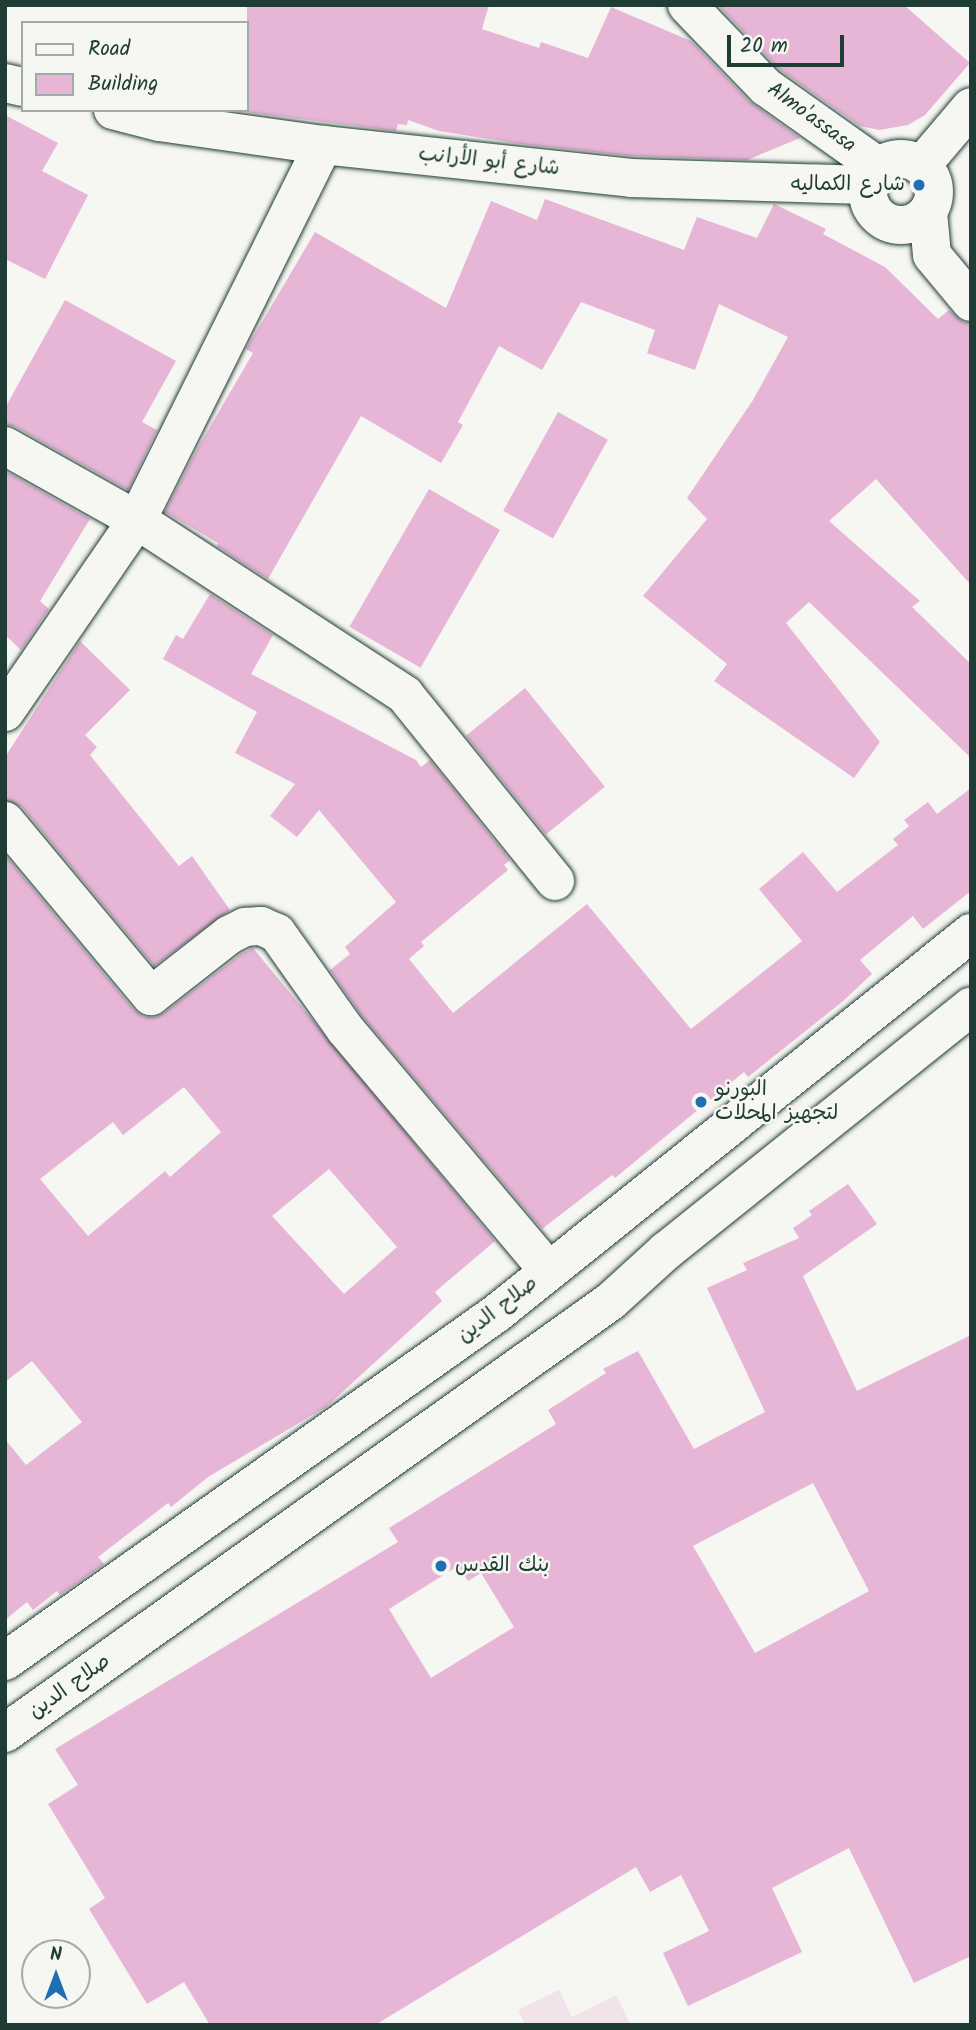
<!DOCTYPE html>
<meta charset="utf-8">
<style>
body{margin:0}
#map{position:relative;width:976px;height:2030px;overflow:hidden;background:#f6f6f2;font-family:Kalam,"Playpen Sans Arabic",sans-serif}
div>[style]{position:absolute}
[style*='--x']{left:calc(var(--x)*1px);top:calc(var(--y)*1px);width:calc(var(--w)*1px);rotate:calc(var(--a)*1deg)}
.built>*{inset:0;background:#f2e3ea}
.building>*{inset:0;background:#e7b6d7;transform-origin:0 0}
.roads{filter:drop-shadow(0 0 2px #1f3d34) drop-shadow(0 0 2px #1f3d34)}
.minor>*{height:38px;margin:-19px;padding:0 19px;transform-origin:19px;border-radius:19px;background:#f6f6f2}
.minor>.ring{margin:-19px;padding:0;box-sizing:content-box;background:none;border:38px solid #f6f6f2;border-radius:50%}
.trunk>*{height:38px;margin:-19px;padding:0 19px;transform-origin:19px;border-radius:19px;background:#f6f6f2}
.dots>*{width:19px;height:19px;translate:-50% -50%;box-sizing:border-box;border:4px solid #f6f6f2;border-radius:50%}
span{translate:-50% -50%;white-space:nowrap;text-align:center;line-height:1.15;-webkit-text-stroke:5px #f6f6f2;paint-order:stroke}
.street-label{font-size:21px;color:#1f3d34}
.poi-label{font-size:21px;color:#1f3d34}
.right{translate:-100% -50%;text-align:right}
.left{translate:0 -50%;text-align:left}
.frame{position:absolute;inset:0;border:7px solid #1f3d34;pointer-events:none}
.legend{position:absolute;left:21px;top:21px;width:228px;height:91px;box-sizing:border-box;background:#f6f6f2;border:2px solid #a0aca6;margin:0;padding:9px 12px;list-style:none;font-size:21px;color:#1f3d34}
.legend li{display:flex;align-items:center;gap:14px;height:35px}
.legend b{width:35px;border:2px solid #a0aca6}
.north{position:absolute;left:21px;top:1939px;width:70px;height:70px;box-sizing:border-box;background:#f6f6f2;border:2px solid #a0aca6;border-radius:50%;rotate:0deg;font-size:19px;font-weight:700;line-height:28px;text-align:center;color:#1f3d34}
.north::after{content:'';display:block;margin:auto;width:24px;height:32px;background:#1f6fb2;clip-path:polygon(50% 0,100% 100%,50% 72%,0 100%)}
.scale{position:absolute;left:727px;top:35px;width:117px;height:32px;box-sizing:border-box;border:4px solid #1f3d34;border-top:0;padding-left:9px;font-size:21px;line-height:24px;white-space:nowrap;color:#1f3d34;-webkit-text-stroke:5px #f6f6f2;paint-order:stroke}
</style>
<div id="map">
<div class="built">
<div style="clip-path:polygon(559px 1990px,572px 2017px,616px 1995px,631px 2025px,525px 2025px,518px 2010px)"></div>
</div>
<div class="building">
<div style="clip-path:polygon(247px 5px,489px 5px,482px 29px,539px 48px,541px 42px,588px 58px,611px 7px,691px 41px,750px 102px,800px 138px,747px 160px,632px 156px,521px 144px,439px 131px,408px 120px,407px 125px,398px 124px,396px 131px,247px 112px)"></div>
<div style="clip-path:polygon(718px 5px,904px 5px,970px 63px,925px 115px,908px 125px,879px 130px,860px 126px,780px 70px)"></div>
<div style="clip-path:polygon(5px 115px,58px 143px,42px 171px,88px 195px,45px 279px,5px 259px)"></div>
<div style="clip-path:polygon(545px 199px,684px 250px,697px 217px,757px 238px,774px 204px,826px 229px,823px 234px,885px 267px,938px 319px,949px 310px,963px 322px,971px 323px,971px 585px,876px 479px,829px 521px,920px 601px,912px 607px,971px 664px,971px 758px,809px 602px,786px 623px,880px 742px,854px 778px,714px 681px,727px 664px,643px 596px,707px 519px,687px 498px,753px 400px,788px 337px,719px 304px,695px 370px,647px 353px,655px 330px,581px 302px,542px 370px,499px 346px,458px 422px,463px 425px,441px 463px,361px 416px,268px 579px,217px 546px,218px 543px,165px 512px,196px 451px,253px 353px,246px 349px,315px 232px,446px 308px,491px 201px,537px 220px)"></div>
<div style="clip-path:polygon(65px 300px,176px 361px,142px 422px,157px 430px,128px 490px,16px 427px,5px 424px,5px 408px)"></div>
<div style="left:558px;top:412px;width:57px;height:113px;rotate:29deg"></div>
<div style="clip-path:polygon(5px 471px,90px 519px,40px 601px,49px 609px,21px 650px,5px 635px)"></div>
<div style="left:429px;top:489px;width:82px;height:159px;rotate:30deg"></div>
<div style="clip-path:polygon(210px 594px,273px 635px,251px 674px,416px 760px,421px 767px,430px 760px,510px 860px,504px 865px,508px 870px,421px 942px,424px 946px,409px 959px,453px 1013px,587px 904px,691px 1029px,802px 941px,759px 889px,803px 852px,837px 892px,898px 845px,893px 839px,909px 826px,904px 820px,928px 802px,937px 814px,971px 788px,971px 891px,923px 929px,913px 916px,860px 960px,872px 974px,842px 1002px,748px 1077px,744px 1072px,615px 1178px,612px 1175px,542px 1229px,362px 1016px,330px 970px,350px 954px,345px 947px,396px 902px,319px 810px,297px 837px,270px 816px,295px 784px,235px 753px,257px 712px,163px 659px,176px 635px,183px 639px)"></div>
<div style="clip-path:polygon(80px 641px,130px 690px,85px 735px,97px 747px,90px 755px,179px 866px,192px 856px,230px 910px,154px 966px,22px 807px,5px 800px,5px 757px)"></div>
<div style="left:525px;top:688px;width:127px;height:76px;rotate:51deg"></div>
<div style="clip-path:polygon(evenodd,5px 855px,134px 1010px,144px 1017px,155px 1017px,164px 1013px,241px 954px,253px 948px,495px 1241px,435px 1292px,442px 1301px,326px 1407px,208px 1477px,171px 1507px,168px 1503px,98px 1557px,104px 1564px,60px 1595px,57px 1591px,33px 1610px,27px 1602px,5px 1620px,5px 1439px,26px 1465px,82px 1422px,32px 1361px,5px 1382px,5px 855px,184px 1087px,221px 1132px,170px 1177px,165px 1171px,88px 1236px,40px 1179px,113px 1122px,123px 1135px,184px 1087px,5px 855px,329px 1169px,397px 1247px,344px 1294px,272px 1216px,329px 1169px)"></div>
<div style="clip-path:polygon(evenodd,848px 1184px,877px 1224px,803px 1276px,857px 1391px,971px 1335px,971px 1956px,914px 1983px,849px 1848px,772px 1888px,802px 1952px,688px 2006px,663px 1953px,709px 1931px,681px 1875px,650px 1892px,636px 1867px,375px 2025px,210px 2025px,184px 1982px,147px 2004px,89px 1909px,105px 1898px,48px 1804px,78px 1785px,55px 1749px,398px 1542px,389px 1528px,556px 1424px,548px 1410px,606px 1373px,603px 1369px,638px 1351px,694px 1449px,765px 1412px,707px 1288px,747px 1270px,743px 1263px,799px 1238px,793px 1228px,812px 1215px,809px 1211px,848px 1184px,813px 1483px,869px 1591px,755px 1653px,693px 1546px,813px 1483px,848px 1184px,458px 1566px,468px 1581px,481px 1573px,514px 1627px,431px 1678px,389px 1609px,458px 1566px)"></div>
</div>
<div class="roads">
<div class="minor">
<div style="--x:687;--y:5;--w:114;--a:46.1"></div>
<div style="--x:766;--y:87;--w:138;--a:35.3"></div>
<div style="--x:5;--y:83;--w:18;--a:13"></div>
<div style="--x:113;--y:110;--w:48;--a:14.6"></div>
<div style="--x:159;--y:122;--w:166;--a:8"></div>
<div style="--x:323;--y:145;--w:310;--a:6.1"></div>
<div style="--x:631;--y:178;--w:237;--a:1.7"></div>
<div class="ring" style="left:868px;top:159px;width:28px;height:28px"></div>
<div style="--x:921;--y:166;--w:77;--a:-49.7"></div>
<div style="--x:928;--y:212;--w:43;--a:84.7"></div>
<div style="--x:932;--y:255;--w:61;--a:50.3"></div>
<div style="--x:5;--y:446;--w:151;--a:29.3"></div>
<div style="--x:137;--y:520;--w:320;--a:33.1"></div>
<div style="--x:405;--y:695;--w:239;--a:51.1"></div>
<div style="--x:5;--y:712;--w:233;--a:-55.5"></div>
<div style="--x:137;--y:520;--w:419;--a:-63.6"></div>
<div style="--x:5;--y:821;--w:228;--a:50.2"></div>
<div style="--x:151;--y:996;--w:99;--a:-38"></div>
<div style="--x:229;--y:935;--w:18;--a:-27"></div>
<div style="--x:245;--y:927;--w:16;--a:-4"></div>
<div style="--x:261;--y:926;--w:17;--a:24"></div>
<div style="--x:277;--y:933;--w:118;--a:54.7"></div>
<div style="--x:345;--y:1029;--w:315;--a:49.9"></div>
</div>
<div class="trunk">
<div style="--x:5;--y:1661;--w:603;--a:-35.27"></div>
<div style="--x:497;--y:1313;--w:608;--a:-38.72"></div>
<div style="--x:5;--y:1733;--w:744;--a:-35.48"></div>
<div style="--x:611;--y:1301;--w:74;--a:-42.3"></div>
<div style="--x:666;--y:1251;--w:391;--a:-38.7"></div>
</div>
</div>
<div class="dots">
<div style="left:919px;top:185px;background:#1f6fb2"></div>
<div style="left:701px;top:1102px;background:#1f6fb2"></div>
<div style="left:441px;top:1566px;background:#1f6fb2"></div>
</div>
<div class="street-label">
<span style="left:811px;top:118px;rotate:36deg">Almo'assasa</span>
<span style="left:489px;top:162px;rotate:6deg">شارع أبو الأرانب</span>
<span style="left:498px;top:1310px;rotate:-38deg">صلاح الدين</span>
<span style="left:70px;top:1687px;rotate:-36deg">صلاح الدين</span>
</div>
<div class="poi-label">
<span class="right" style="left:905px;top:185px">شارع الكماليه</span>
<span class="left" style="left:715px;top:1102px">البورنو<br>لتجهيز المحلات</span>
<span class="left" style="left:455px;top:1566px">بنك القدس</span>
</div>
<div class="frame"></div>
<ul class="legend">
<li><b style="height:9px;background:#f6f6f2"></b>Road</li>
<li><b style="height:19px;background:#e7b6d7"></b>Building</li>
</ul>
<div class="north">N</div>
<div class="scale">20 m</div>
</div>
